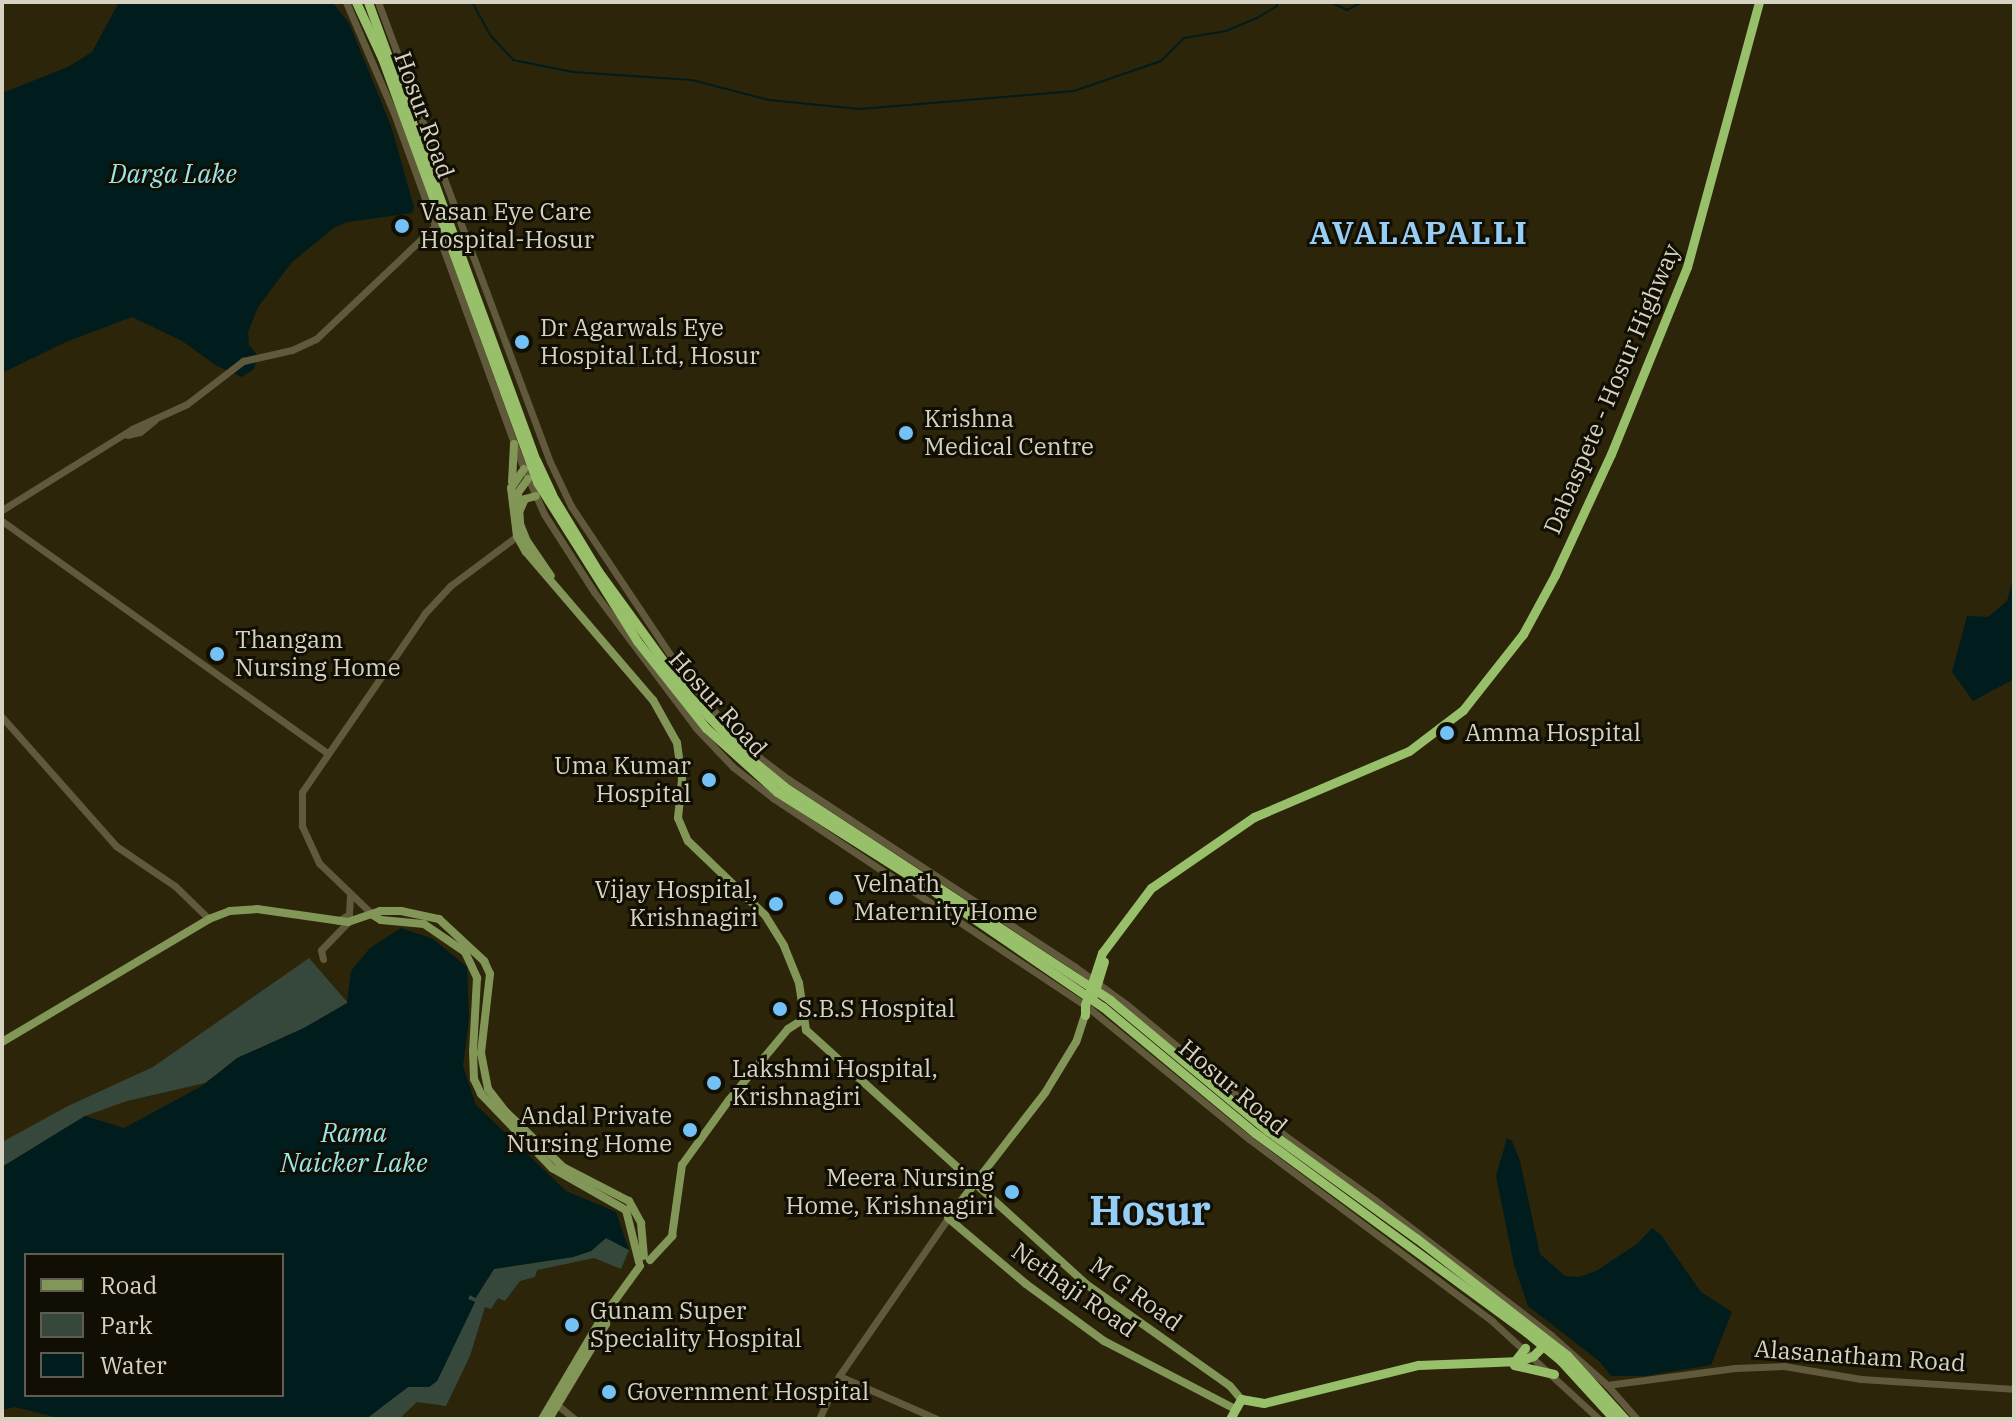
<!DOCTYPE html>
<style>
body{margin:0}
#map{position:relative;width:2016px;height:1421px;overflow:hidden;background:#2c2509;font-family:"IBM Plex Serif",serif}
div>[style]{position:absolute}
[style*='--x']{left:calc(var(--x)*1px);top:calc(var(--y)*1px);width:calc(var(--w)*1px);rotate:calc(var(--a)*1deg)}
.green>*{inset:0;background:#36483b}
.water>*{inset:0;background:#001c1d}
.stream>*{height:2px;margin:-1px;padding:0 1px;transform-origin:1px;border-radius:1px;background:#001c1d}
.secondary>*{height:7px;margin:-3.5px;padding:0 3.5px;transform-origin:3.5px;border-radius:3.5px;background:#61593c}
.primary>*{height:8px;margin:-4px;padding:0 4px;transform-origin:4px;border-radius:4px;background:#829658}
.highway>*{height:9px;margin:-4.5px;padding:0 4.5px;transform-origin:4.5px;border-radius:4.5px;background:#98bf6a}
.dots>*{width:22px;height:22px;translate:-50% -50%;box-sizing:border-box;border:4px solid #110e04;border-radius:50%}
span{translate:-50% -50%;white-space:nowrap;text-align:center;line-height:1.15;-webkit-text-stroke:6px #110e04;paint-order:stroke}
.street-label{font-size:24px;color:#d7d3c3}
.poi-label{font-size:24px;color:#d7d3c3}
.left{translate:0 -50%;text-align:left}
.right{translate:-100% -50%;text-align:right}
.water-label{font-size:26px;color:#9be5e8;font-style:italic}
.district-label{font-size:32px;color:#97cef6;font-weight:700;letter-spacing:2px}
.town-label{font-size:40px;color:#97cef6;font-weight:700}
.frame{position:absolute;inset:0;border:4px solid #d7d3c3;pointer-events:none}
.legend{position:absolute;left:24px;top:1253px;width:260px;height:144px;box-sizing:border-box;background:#110e04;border:2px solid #605d50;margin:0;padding:10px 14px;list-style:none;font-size:24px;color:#d7d3c3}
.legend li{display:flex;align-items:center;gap:16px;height:40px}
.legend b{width:40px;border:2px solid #605d50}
</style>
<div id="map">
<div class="green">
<div style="clip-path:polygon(309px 958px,348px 1003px,304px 1028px,238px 1058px,205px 1083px,127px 1101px,85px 1116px,2px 1167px,2px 1142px,68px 1106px,153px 1067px)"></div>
<div style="clip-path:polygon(606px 1238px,629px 1250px,621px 1269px,594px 1258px,537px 1270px,535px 1277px,520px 1281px,505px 1301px,498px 1298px,491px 1309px,485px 1307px,470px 1356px,446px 1406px,417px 1402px,399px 1419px,366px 1419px,408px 1387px,429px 1387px,437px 1381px,475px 1302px,468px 1299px,470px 1295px,476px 1298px,494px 1269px,573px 1257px,591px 1251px)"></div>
</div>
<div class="water">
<div style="clip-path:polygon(119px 2px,332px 2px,349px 23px,391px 126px,414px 207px,412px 213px,348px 222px,335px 227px,292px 262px,258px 307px,248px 332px,249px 345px,258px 356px,254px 369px,242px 377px,217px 366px,182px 341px,132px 317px,66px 342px,2px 373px,2px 93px,68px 67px,92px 52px)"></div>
<div style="clip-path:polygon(2014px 574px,2014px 679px,1973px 701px,1952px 672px,1967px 616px,1988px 617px,2007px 601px)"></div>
<div style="clip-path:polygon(evenodd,401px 928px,433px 939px,467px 967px,469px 1018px,463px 1066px,476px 1105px,566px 1191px,616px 1212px,629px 1250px,606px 1238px,591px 1251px,573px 1257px,494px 1269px,475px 1298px,470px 1295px,468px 1299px,475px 1302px,437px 1381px,429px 1387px,408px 1387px,366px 1419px,62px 1419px,15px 1407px,2px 1410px,2px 1167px,85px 1116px,124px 1128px,202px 1086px,237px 1058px,304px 1028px,347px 1003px,351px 971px,370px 948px,401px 928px,26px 1255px,282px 1255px,282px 1395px,26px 1395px,26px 1255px)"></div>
<div style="clip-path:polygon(1507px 1138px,1512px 1141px,1520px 1161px,1540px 1254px,1565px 1276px,1579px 1277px,1596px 1271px,1637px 1244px,1652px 1228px,1661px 1235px,1701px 1292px,1732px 1312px,1711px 1365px,1645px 1376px,1611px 1376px,1599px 1361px,1528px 1306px,1514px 1265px,1496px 1176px)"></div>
</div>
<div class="stream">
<div style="--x:472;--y:2;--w:39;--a:61"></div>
<div style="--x:491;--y:36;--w:33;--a:47"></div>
<div style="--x:513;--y:60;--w:61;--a:11.3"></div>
<div style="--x:573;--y:72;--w:119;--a:3.8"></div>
<div style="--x:692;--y:80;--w:80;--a:14.6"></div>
<div style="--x:769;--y:100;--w:91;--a:5.6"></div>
<div style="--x:860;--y:109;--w:215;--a:-4.8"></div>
<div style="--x:1074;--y:91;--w:92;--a:-19"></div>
<div style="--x:1161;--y:61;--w:33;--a:-45"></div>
<div style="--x:1184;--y:38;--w:43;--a:-9.5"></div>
<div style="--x:1226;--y:31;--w:34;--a:-23"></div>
<div style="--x:1257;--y:18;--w:23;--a:-31"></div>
<div style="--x:1277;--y:6;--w:4;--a:-90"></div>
<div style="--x:1330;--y:2;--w:19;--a:25"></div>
<div style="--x:1347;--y:10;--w:18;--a:-27"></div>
</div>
<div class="secondary">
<div style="--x:346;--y:2;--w:124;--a:66.7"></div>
<div style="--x:395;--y:116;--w:363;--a:70"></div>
<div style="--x:519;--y:457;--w:62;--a:66.3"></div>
<div style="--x:544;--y:514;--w:93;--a:57.3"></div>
<div style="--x:594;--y:592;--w:170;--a:53.1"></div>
<div style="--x:696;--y:728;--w:54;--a:46.5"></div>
<div style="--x:733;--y:767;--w:51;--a:37.8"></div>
<div style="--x:773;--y:798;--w:381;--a:33.6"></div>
<div style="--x:1090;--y:1009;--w:205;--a:39.3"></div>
<div style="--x:1249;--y:1139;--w:304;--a:36.8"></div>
<div style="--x:1492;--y:1321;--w:145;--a:42.5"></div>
<div style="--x:378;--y:2;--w:491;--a:69.5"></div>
<div style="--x:550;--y:462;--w:49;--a:64.5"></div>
<div style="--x:571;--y:506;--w:195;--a:56.3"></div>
<div style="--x:679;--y:668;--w:67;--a:50.4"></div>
<div style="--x:722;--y:720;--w:54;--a:45"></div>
<div style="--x:760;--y:758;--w:35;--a:37"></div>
<div style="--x:788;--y:779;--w:342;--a:33.2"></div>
<div style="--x:1074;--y:966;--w:64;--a:36.2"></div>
<div style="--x:1126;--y:1004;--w:209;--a:39.6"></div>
<div style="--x:1287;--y:1137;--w:108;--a:35.6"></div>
<div style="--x:1375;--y:1200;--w:223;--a:37.5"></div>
<div style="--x:1552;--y:1336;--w:74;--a:41.7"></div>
<div style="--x:1607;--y:1385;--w:45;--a:48.6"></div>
<div style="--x:127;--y:435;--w:13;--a:-13"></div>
<div style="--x:140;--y:432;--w:19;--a:-39"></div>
<div style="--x:2;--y:510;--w:153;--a:-31.9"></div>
<div style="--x:132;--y:429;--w:60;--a:-24.4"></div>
<div style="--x:187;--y:404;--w:71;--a:-37.5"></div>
<div style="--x:243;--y:361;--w:50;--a:-12.7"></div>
<div style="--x:292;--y:350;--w:26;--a:-25"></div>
<div style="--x:316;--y:339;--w:163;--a:-43.5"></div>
<div style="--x:2;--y:521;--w:398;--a:35.5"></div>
<div style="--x:2;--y:717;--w:172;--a:48.5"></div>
<div style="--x:116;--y:846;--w:71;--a:34.1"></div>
<div style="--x:175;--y:886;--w:47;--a:44.1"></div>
<div style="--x:373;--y:915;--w:75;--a:-136.1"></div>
<div style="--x:319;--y:863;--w:41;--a:-114.7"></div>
<div style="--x:302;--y:826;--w:34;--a:-90"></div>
<div style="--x:302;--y:792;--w:217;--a:-55.5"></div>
<div style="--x:425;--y:613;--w:37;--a:-47"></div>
<div style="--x:450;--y:586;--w:89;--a:-36.7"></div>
<div style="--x:338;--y:921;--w:13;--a:-32"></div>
<div style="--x:349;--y:914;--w:20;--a:-87"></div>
<div style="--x:323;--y:959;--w:9;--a:-103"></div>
<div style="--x:321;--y:950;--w:39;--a:-46"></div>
<div style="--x:839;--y:1376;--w:107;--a:23.7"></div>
<div style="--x:1607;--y:1385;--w:129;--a:-7.6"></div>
<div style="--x:1735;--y:1368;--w:49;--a:-2.3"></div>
<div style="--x:1784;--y:1366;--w:78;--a:9.6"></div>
<div style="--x:1861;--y:1379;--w:153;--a:3.7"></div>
<div style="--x:555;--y:1403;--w:26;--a:39"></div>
<div style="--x:819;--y:1419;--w:47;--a:-65.1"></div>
<div style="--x:839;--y:1376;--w:192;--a:-55.4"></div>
</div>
<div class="primary">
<div style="--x:524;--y:469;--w:23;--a:124"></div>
<div style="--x:511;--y:488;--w:48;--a:82.9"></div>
<div style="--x:517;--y:536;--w:18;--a:61"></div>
<div style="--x:526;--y:552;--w:195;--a:49.4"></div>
<div style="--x:653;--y:700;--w:49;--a:60.8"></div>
<div style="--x:677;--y:743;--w:37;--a:82"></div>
<div style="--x:682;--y:780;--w:38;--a:96"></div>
<div style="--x:678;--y:818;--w:25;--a:67"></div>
<div style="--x:688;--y:841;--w:107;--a:43.9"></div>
<div style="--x:765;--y:915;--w:36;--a:58"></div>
<div style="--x:784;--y:946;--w:40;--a:68"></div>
<div style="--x:799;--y:983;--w:48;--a:81.5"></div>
<div style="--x:806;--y:1030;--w:378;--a:42.2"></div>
<div style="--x:1086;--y:1284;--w:176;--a:35.3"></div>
<div style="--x:1230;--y:1386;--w:17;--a:50"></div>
<div style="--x:528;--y:479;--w:17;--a:126"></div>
<div style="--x:518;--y:493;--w:31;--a:86"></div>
<div style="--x:520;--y:524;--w:18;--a:68"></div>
<div style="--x:527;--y:541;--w:42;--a:55.6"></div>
<div style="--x:512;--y:482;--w:38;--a:-87"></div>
<div style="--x:520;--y:510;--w:12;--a:-66"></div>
<div style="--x:525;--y:499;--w:11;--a:-15"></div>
<div style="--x:373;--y:915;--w:9;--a:32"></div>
<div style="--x:381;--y:920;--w:43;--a:5.3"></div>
<div style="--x:424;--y:924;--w:50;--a:34.3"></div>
<div style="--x:465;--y:952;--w:29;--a:65"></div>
<div style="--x:477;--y:978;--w:73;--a:93.1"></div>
<div style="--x:473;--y:1051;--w:28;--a:88"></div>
<div style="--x:474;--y:1079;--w:17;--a:65"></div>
<div style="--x:481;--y:1094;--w:103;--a:46.2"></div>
<div style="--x:552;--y:1168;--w:85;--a:29.6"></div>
<div style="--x:626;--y:1210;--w:54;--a:76"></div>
<div style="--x:1085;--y:1015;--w:28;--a:108"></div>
<div style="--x:1076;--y:1042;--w:60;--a:121.3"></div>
<div style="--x:1045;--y:1093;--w:158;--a:127.8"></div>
<div style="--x:948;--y:1218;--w:102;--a:40.2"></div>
<div style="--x:1026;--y:1284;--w:97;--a:36.2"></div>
<div style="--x:1104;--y:1341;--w:145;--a:27.4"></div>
<div style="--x:2;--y:1042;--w:241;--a:-30.7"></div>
<div style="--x:209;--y:919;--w:22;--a:-21"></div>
<div style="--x:230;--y:911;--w:27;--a:-4"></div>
<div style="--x:257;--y:909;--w:92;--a:8.1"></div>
<div style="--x:348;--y:922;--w:34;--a:-19"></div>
<div style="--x:380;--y:911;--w:21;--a:0"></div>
<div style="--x:401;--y:911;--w:39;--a:12"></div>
<div style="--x:439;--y:919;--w:62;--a:43"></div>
<div style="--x:484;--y:961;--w:14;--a:65"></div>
<div style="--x:490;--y:974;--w:80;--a:96.5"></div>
<div style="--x:481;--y:1053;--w:37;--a:79"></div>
<div style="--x:488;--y:1089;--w:29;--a:52"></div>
<div style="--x:506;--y:1112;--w:79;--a:44"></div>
<div style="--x:563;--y:1167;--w:74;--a:27.3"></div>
<div style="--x:629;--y:1201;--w:25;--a:61"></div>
<div style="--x:641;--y:1223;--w:33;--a:85"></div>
<div style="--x:650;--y:1260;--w:33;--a:-47"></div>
<div style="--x:672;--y:1236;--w:72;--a:-82"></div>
<div style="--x:682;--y:1165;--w:80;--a:-54.1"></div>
<div style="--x:729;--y:1100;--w:92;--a:-50.3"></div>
<div style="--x:788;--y:1029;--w:19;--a:-32"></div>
<div style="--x:542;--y:1419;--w:114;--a:-59.4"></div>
<div style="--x:600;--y:1321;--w:68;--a:-54"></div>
<div style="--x:549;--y:1419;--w:111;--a:-59"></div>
<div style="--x:606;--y:1324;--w:8;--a:-90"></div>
</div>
<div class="highway">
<div style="--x:356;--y:2;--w:62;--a:65.1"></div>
<div style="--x:382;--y:58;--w:451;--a:69.9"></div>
<div style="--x:537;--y:482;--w:188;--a:57.8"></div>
<div style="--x:637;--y:641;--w:111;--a:51.6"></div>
<div style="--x:706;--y:728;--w:96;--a:42"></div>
<div style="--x:777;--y:792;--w:183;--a:32.3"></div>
<div style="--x:932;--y:890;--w:207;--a:34.4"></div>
<div style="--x:1103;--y:1007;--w:197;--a:39.7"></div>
<div style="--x:1255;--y:1133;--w:336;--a:36.3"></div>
<div style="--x:1526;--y:1332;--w:44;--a:39.5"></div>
<div style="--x:1560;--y:1360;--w:80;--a:47.5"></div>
<div style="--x:368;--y:2;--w:488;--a:69.9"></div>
<div style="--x:536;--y:460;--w:38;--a:65"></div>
<div style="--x:552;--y:495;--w:89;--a:58.8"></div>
<div style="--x:598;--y:571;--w:153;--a:54"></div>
<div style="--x:688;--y:695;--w:79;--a:46.5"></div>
<div style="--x:742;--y:752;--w:55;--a:39.1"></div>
<div style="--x:785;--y:787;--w:389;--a:33.2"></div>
<div style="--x:1110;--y:1000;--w:205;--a:39.7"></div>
<div style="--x:1268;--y:1131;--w:183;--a:35.9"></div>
<div style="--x:1416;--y:1238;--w:191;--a:37.8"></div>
<div style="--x:1567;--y:1355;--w:86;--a:47.8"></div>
<div style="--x:1094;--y:994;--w:34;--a:-73"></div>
<div style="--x:1085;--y:1015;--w:10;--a:-90"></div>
<div style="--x:1085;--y:1005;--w:55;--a:-71.9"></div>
<div style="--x:1102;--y:953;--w:81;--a:-53"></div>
<div style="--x:1151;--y:888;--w:125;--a:-34.6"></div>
<div style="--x:1254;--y:817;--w:168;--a:-23.1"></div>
<div style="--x:1409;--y:751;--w:68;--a:-37.2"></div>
<div style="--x:1463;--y:710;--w:97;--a:-51.7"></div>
<div style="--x:1523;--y:634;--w:67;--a:-61.5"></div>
<div style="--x:1555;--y:575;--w:133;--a:-65.2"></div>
<div style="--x:1611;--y:454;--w:202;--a:-67.9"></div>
<div style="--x:1687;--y:267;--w:275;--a:-74.8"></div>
<div style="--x:1514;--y:1362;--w:18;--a:-52"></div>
<div style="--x:1514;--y:1365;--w:41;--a:12.7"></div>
<div style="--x:1230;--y:1419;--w:23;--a:-61"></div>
<div style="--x:1241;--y:1399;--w:23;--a:10"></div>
<div style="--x:1264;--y:1403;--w:159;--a:-13.9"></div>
<div style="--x:1418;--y:1365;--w:102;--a:-2.2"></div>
<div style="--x:1520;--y:1361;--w:14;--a:-21"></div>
<div style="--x:1533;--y:1356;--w:17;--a:-45"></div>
</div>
<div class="dots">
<div style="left:402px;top:226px;background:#73c1f5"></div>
<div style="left:522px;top:342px;background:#73c1f5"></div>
<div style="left:906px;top:433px;background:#73c1f5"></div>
<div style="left:217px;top:654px;background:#73c1f5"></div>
<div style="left:1447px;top:733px;background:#73c1f5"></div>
<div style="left:709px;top:780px;background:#73c1f5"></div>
<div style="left:836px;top:898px;background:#73c1f5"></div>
<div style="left:776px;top:904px;background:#73c1f5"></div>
<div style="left:780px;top:1009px;background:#73c1f5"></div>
<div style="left:714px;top:1083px;background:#73c1f5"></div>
<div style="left:690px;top:1130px;background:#73c1f5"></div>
<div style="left:1012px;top:1192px;background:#73c1f5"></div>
<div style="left:572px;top:1325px;background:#73c1f5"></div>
<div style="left:609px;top:1392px;background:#73c1f5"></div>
</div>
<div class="street-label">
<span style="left:424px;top:115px;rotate:70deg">Hosur Road</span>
<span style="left:1612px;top:389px;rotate:-67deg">Dabaspete - Hosur Highway</span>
<span style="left:718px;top:704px;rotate:48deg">Hosur Road</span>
<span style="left:1233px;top:1087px;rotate:40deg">Hosur Road</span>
<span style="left:1074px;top:1290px;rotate:35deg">Nethaji Road</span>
<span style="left:1136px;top:1294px;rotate:36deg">M G Road</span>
<span style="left:1860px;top:1356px;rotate:4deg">Alasanatham Road</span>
</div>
<div class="poi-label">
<span class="left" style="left:420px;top:226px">Vasan Eye Care<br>Hospital-Hosur</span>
<span class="left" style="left:540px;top:342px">Dr Agarwals Eye<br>Hospital Ltd, Hosur</span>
<span class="left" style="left:924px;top:433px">Krishna<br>Medical Centre</span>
<span class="left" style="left:235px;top:654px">Thangam<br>Nursing Home</span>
<span class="left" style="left:1465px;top:733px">Amma Hospital</span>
<span class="right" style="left:691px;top:780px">Uma Kumar<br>Hospital</span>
<span class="left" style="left:854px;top:898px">Velnath<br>Maternity Home</span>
<span class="right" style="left:758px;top:904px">Vijay Hospital,<br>Krishnagiri</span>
<span class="left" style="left:798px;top:1009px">S.B.S Hospital</span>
<span class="left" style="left:732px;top:1083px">Lakshmi Hospital,<br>Krishnagiri</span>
<span class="right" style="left:672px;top:1130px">Andal Private<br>Nursing Home</span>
<span class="right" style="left:994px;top:1192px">Meera Nursing<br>Home, Krishnagiri</span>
<span class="left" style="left:590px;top:1325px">Gunam Super<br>Speciality Hospital</span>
<span class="left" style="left:627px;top:1392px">Government Hospital</span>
</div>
<div class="water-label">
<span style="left:173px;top:174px">Darga Lake</span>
<span style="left:354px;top:1148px">Rama<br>Naicker Lake</span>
</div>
<div class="district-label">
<span style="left:1419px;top:232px">AVALAPALLI</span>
</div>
<div class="town-label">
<span style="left:1150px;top:1210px">Hosur</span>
</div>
<div class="frame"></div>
<ul class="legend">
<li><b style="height:10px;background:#829658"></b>Road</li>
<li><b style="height:22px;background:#36483b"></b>Park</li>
<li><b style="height:22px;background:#001c1d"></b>Water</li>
</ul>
</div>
